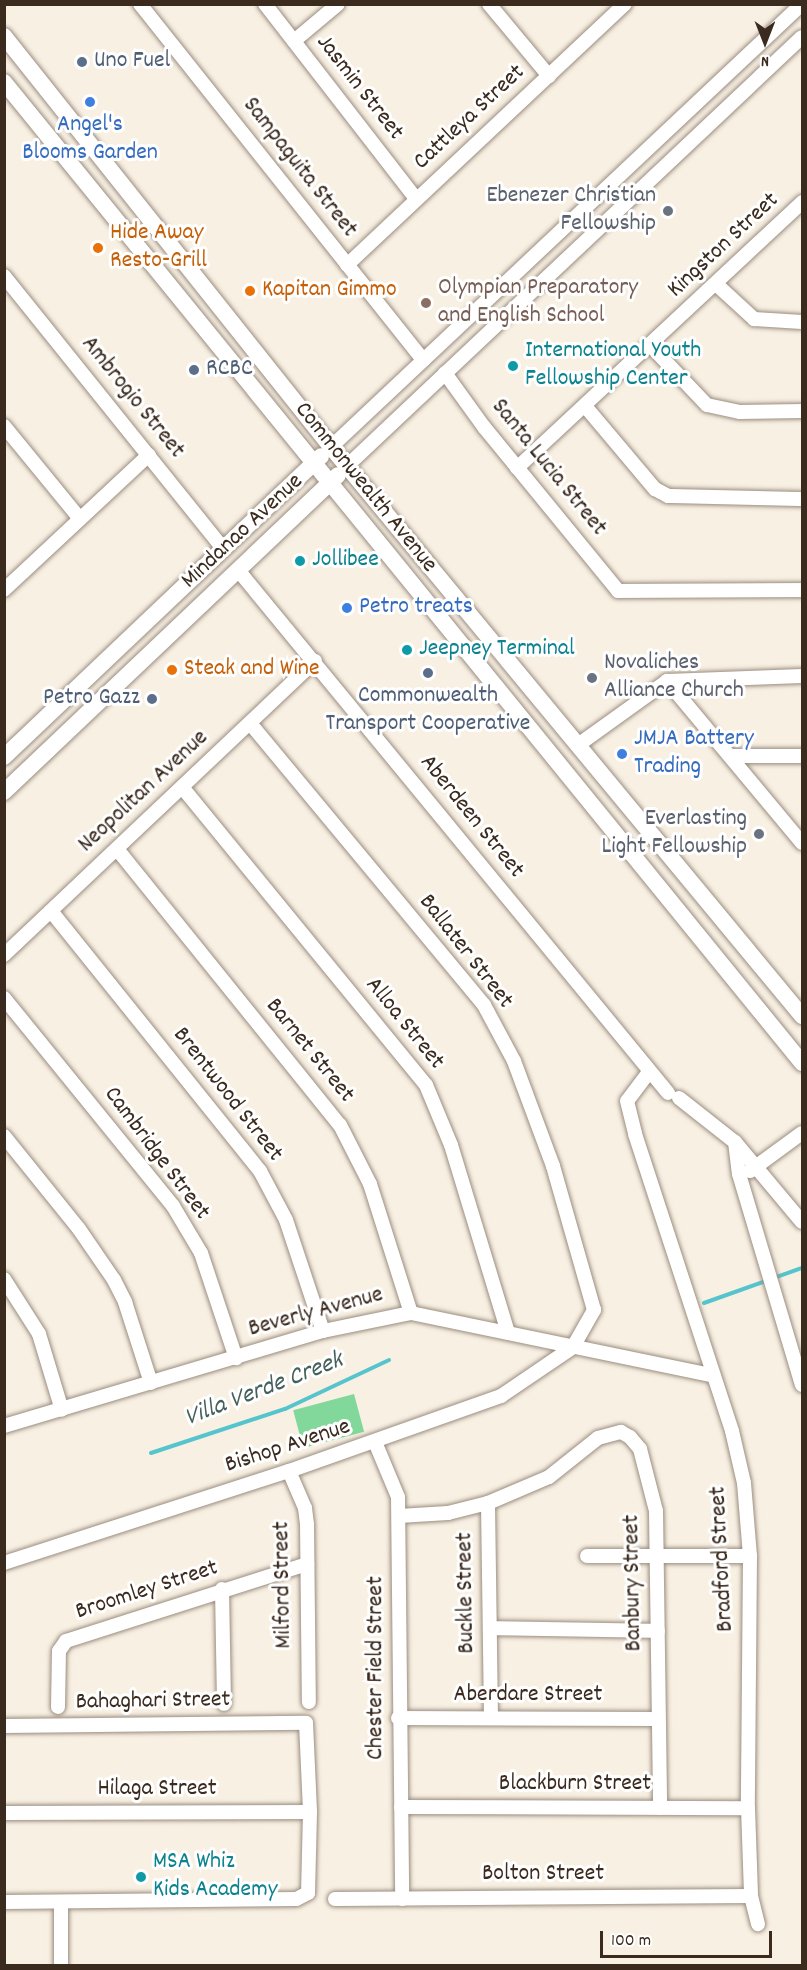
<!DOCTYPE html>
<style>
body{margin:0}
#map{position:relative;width:807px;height:1970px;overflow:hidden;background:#f8f0e2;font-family:Dekko,sans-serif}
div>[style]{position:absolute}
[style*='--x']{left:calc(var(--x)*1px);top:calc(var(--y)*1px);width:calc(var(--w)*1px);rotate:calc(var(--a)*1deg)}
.green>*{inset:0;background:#82d89b;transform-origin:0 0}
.stream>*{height:4px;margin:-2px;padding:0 2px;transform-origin:2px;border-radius:2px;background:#56c4cd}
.roads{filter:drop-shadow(0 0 2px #9a8d80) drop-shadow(0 0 2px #9a8d80)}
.minor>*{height:14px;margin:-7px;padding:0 7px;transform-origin:7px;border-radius:7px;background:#fff}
.major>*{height:16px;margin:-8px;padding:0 8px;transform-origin:8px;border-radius:8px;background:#fff}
.dots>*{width:16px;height:16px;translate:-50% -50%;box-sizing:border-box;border:3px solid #fff;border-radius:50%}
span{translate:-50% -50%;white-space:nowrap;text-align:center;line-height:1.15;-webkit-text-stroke:6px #fff;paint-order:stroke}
.service-label{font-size:24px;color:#4e5e75}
.left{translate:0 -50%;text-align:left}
.right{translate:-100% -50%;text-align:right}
.street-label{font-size:24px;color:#3b2a1e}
.shop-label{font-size:24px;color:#366cbe}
.worship-label{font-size:24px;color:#5b616d}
.food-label{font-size:24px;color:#c56008}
.education-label{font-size:24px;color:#785e54}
.culture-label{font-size:24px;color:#0d838f}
.water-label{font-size:26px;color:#44605b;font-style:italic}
.frame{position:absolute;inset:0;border:6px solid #3b2a1e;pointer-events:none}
.north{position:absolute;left:735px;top:12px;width:60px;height:60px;-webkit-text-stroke:4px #fff;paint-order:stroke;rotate:180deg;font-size:16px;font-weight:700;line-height:24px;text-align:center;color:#3b2a1e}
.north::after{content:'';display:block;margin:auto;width:21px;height:27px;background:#3b2a1e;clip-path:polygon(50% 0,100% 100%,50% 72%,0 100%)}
.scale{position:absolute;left:600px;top:1931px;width:172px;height:27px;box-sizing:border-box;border:3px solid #3b2a1e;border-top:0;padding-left:8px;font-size:18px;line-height:21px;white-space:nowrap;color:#3b2a1e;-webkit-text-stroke:4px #fff;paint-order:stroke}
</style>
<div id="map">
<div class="green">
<div style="left:354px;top:1394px;width:39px;height:63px;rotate:75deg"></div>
</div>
<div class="stream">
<div style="--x:704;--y:1303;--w:104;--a:-19.7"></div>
<div style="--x:151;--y:1453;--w:141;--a:-18.2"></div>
<div style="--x:285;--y:1409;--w:115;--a:-25.2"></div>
</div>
<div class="roads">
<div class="minor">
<div style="--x:140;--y:4;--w:455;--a:51.5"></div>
<div style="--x:265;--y:4;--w:247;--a:52.2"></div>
<div style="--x:489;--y:4;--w:94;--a:50.2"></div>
<div style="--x:294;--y:41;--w:57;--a:-40.1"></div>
<div style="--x:347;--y:265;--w:381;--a:-43.2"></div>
<div style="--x:4;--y:276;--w:351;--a:51.2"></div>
<div style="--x:716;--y:284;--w:52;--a:42.6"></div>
<div style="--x:754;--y:319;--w:48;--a:3.6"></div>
<div style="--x:650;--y:345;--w:83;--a:46.5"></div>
<div style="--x:707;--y:405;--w:34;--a:12"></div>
<div style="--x:740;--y:412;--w:62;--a:-0.9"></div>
<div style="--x:445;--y:373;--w:67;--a:54.2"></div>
<div style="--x:484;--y:427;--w:212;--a:50.7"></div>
<div style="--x:618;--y:591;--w:184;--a:-0.3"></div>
<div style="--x:585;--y:406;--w:109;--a:49.9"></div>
<div style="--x:655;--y:489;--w:15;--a:28"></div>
<div style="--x:668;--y:496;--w:134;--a:1.3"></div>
<div style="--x:4;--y:426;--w:120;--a:50.7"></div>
<div style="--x:331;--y:447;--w:647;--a:-43.25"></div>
<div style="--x:347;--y:466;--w:625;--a:-43.32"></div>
<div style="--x:517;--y:468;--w:390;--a:-43"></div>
<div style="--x:238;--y:570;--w:677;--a:50.57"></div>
<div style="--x:4;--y:590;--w:198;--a:-43"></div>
<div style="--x:667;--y:681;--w:211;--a:50.2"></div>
<div style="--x:578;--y:745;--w:110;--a:-35.7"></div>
<div style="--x:667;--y:681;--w:135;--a:-2.1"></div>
<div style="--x:731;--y:756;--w:71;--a:0"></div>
<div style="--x:182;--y:787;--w:385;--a:50.7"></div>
<div style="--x:426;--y:1085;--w:65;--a:67.4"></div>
<div style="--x:451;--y:1145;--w:196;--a:73.1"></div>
<div style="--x:117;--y:849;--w:355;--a:51.1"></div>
<div style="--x:340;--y:1125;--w:66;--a:63"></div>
<div style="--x:370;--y:1184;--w:135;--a:72.4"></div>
<div style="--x:51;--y:911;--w:334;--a:51.2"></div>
<div style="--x:260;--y:1171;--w:55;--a:62"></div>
<div style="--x:286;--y:1220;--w:117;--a:71.6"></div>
<div style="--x:4;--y:955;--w:428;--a:-43.4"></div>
<div style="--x:4;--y:998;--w:268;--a:50.9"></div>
<div style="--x:173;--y:1206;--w:55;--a:59.2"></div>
<div style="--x:201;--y:1253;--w:111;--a:71.6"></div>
<div style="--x:649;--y:1072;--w:36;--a:127"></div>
<div style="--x:627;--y:1101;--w:34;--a:76"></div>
<div style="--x:635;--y:1134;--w:312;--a:71.9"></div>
<div style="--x:732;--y:1431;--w:53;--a:77"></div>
<div style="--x:744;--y:1483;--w:73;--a:85.3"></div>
<div style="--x:750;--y:1556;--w:252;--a:90.5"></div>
<div style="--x:748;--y:1808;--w:88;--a:88"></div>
<div style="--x:751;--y:1896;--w:29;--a:76"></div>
<div style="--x:679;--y:1098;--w:71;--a:38.2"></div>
<div style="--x:735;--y:1142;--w:104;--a:50.1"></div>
<div style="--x:4;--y:1136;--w:119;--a:51.1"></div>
<div style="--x:79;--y:1229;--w:62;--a:55.5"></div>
<div style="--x:114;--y:1280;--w:25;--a:63"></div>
<div style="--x:125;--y:1302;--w:85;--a:72.2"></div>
<div style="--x:735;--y:1142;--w:32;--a:83"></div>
<div style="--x:739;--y:1174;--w:220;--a:73.4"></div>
<div style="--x:750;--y:1171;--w:64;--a:-36.2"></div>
<div style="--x:4;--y:1279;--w:65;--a:57.5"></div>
<div style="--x:39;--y:1334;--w:79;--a:73.2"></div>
<div style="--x:4;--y:1426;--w:333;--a:-16.6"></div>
<div style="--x:323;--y:1331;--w:90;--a:-11.6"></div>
<div style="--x:411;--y:1313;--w:309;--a:11.7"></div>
<div style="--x:375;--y:1442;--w:60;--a:67.3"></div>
<div style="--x:398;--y:1497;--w:402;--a:89.4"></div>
<div style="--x:289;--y:1471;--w:40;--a:66.6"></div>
<div style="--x:305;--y:1508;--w:16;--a:83"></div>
<div style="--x:307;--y:1524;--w:178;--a:89.4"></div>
<div style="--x:488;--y:1503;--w:215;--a:89.2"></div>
<div style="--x:399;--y:1516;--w:49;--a:-3.5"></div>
<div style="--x:448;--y:1513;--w:41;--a:-14"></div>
<div style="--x:488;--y:1503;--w:66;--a:-23.1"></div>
<div style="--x:549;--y:1477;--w:63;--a:-38.5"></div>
<div style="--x:598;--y:1438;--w:24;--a:-15"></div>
<div style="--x:621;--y:1432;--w:10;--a:29"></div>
<div style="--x:630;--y:1437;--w:16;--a:50"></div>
<div style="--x:640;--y:1449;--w:64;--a:75.5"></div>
<div style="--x:656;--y:1511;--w:297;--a:89.2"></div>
<div style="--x:587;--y:1556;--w:163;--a:0"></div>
<div style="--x:4;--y:1563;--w:299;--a:-17.9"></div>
<div style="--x:289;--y:1471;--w:225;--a:-19.5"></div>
<div style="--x:501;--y:1396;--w:87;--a:-34.2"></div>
<div style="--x:573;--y:1347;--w:43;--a:-60.4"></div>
<div style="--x:594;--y:1310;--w:150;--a:-105.9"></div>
<div style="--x:553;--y:1166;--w:112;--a:-110.4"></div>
<div style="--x:514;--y:1061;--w:64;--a:-118.2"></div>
<div style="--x:484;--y:1005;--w:366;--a:-129.7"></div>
<div style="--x:222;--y:1589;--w:115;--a:89"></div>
<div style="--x:490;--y:1628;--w:168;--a:1"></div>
<div style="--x:58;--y:1707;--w:56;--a:-89"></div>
<div style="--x:59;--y:1651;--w:12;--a:-55"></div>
<div style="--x:66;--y:1641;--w:253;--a:-17.7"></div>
<div style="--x:398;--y:1718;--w:260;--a:0.2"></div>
<div style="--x:4;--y:1726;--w:302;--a:-0.6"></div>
<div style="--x:306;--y:1723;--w:89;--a:87.4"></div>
<div style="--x:310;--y:1812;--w:81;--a:91.4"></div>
<div style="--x:308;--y:1893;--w:13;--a:153"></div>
<div style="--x:296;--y:1899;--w:292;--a:179.4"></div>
<div style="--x:401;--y:1807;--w:347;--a:0.2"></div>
<div style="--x:4;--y:1813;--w:306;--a:-0.2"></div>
<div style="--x:335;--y:1899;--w:416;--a:-0.4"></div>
<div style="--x:61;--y:1966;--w:64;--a:-90"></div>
</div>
<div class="major">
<div style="--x:4;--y:36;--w:525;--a:51.49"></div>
<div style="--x:331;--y:447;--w:739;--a:50.38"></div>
<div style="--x:4;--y:82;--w:1265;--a:50.87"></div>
<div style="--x:4;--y:757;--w:437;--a:-43.5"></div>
<div style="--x:4;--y:792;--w:460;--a:-43.5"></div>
</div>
</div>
<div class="dots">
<div style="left:82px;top:62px;background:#5c6f8a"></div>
<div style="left:90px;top:102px;background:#3f7fe0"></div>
<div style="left:668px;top:211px;background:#6b7280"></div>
<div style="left:98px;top:248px;background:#e8710a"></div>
<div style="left:250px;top:291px;background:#e8710a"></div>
<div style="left:426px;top:303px;background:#8d6e63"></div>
<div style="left:513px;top:366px;background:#0f9aa8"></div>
<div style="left:194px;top:370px;background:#5c6f8a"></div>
<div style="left:300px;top:561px;background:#0f9aa8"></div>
<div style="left:347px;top:608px;background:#3f7fe0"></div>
<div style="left:407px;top:650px;background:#0f9aa8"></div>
<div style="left:172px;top:670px;background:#e8710a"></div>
<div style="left:428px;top:673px;background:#5c6f8a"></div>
<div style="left:592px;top:678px;background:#6b7280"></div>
<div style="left:152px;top:699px;background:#5c6f8a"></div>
<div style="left:622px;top:754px;background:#3f7fe0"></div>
<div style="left:759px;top:834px;background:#6b7280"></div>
<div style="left:141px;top:1877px;background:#0f9aa8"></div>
</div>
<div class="service-label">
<span class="left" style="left:94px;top:62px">Uno Fuel</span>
<span class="left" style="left:206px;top:370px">RCBC</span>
<span style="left:428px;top:711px">Commonwealth<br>Transport Cooperative</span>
<span class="right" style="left:140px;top:699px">Petro Gazz</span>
</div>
<div class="street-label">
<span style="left:359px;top:88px;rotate:52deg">Jasmin Street</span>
<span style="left:470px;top:118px;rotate:-43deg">Cattleya Street</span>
<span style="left:299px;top:168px;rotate:52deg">Sampaguita Street</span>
<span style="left:724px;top:246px;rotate:-43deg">Kingston Street</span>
<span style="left:132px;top:398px;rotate:51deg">Ambrogio Street</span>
<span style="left:548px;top:468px;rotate:51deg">Santa Lucia Street</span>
<span style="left:365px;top:488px;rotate:51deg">Commonwealth Avenue</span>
<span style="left:243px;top:532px;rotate:-43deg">Mindanao Avenue</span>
<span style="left:144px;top:792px;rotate:-43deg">Neopolitan Avenue</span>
<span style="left:471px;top:817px;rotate:51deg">Aberdeen Street</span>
<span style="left:465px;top:952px;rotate:52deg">Ballater Street</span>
<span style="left:404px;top:1024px;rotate:51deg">Alloa Street</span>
<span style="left:309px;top:1051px;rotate:51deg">Barnet Street</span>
<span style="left:227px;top:1095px;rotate:52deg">Brentwood Street</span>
<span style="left:156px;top:1154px;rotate:53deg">Cambridge Street</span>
<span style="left:316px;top:1313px;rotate:-15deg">Beverly Avenue</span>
<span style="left:288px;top:1447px;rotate:-18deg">Bishop Avenue</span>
<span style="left:723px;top:1559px;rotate:-93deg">Bradford Street</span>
<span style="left:634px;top:1583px;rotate:-91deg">Banbury Street</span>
<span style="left:284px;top:1585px;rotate:-91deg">Milford Street</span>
<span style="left:147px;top:1591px;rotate:-18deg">Broomley Street</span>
<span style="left:467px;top:1593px;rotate:-91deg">Buckle Street</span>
<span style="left:377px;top:1668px;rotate:-90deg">Chester Field Street</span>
<span style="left:528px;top:1696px">Aberdare Street</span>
<span style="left:153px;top:1702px;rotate:-1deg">Bahaghari Street</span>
<span style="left:575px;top:1785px">Blackburn Street</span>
<span style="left:157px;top:1790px">Hilaga Street</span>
<span style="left:543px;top:1875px">Bolton Street</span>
</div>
<div class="shop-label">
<span style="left:90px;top:140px">Angel's<br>Blooms Garden</span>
<span class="left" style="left:359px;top:608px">Petro treats</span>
<span class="left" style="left:634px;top:754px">JMJA Battery<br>Trading</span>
</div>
<div class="worship-label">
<span class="right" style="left:656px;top:211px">Ebenezer Christian<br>Fellowship</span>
<span class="left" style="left:604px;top:678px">Novaliches<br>Alliance Church</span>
<span class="right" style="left:747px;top:834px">Everlasting<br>Light Fellowship</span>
</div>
<div class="food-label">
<span class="left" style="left:110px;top:248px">Hide Away<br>Resto-Grill</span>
<span class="left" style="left:262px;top:291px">Kapitan Gimmo</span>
<span class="left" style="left:184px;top:670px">Steak and Wine</span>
</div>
<div class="education-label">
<span class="left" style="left:438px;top:303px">Olympian Preparatory<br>and English School</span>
</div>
<div class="culture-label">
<span class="left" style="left:525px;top:366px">International Youth<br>Fellowship Center</span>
<span class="left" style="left:312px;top:561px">Jollibee</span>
<span class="left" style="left:419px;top:650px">Jeepney Terminal</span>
<span class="left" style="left:153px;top:1877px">MSA Whiz<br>Kids Academy</span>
</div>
<div class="water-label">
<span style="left:264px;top:1390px;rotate:-21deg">Villa Verde Creek</span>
</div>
<div class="frame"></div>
<div class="north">N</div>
<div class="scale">100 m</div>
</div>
